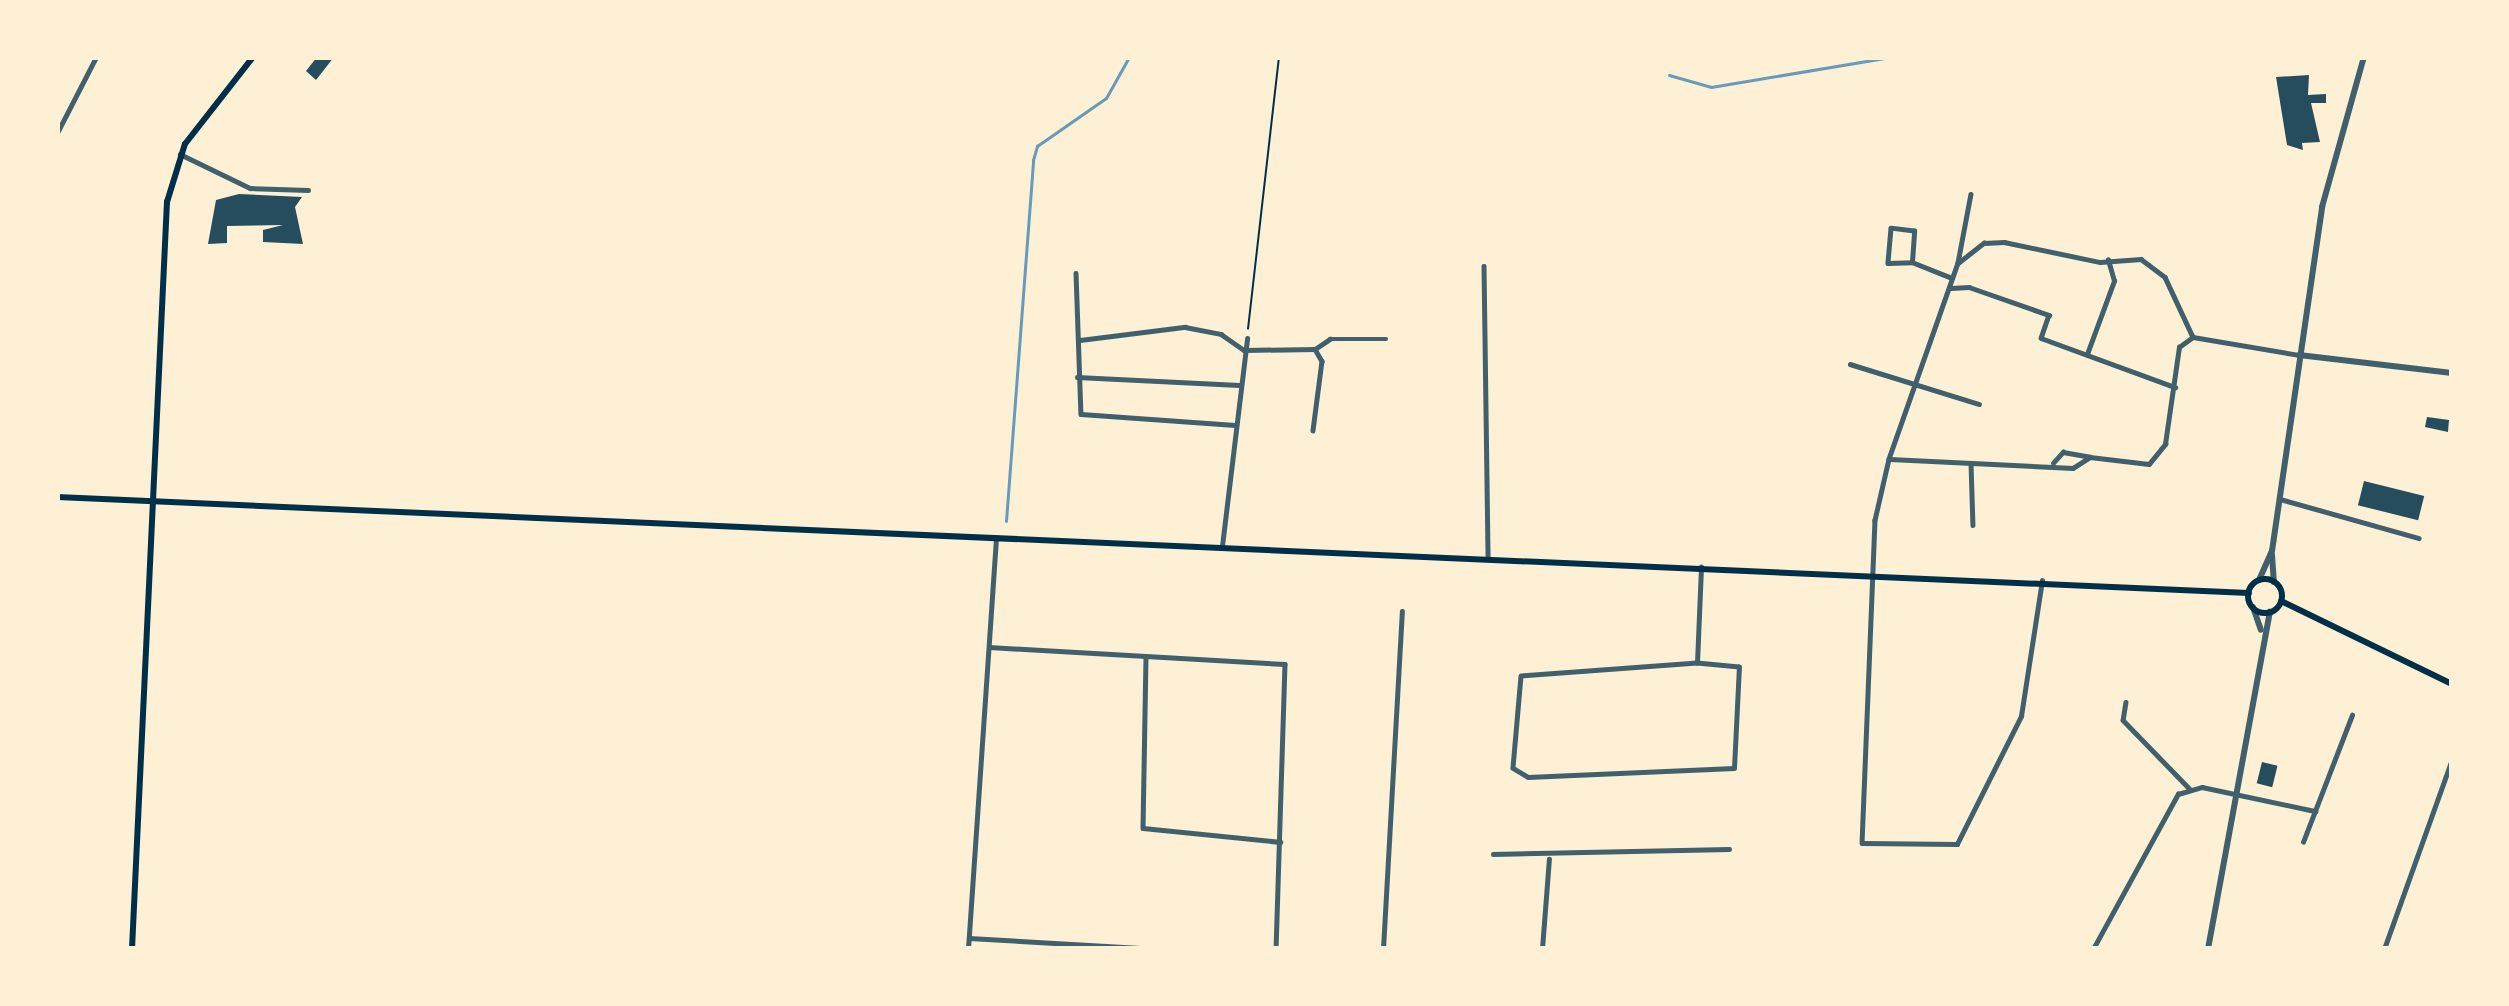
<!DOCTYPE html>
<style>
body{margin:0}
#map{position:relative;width:2509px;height:1006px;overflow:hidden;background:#fdf0d5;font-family:"DM Sans",sans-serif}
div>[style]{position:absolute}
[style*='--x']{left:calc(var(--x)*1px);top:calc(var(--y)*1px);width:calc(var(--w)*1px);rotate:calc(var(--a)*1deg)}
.stream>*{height:3px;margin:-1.5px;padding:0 1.5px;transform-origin:1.5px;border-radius:1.5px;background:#669bbc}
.building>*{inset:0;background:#264d5e;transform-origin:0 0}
.path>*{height:1.5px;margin:-0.75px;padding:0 0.75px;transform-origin:0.75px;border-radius:0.75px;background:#003049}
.minor>*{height:4.5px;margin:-2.25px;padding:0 2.25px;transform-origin:2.25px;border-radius:2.25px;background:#3f606c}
.tertiary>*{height:6px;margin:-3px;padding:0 3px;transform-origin:3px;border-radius:3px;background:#3f606c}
.secondary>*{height:6px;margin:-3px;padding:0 3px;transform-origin:3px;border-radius:3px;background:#003049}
.secondary>.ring{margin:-3px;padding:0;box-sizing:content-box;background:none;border:6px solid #003049;border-radius:50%}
span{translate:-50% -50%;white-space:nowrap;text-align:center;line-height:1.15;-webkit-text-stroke:10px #fdf0d5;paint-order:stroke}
.frame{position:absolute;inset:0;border:60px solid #fdf0d5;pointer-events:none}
</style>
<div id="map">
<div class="stream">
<div style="--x:1669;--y:75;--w:44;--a:15.9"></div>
<div style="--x:1711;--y:87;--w:182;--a:-9.5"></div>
<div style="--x:1006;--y:521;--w:362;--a:-85.7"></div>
<div style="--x:1033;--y:160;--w:15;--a:-74"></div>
<div style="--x:1037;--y:146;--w:84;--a:-34.8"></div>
<div style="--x:1106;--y:98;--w:47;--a:-60.7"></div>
</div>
<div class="building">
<div style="clip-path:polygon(317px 57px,334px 57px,316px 80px,306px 71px)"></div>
<div style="clip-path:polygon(2309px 75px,2308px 95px,2326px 94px,2326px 103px,2311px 103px,2320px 142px,2302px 143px,2303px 150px,2287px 145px,2276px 77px)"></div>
<div style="clip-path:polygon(239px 194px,302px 197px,295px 207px,303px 244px,263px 242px,263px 230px,283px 225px,227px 226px,227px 243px,208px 244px,216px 200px)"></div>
<div style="clip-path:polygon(2427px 417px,2449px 420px,2448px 432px,2425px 427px)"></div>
<div style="left:2364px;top:481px;width:62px;height:25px;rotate:14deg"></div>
<div style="left:2262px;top:762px;width:16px;height:22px;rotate:14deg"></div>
</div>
<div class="path">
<div style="--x:1248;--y:329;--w:274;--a:-83.5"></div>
</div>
<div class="minor">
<div style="--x:57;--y:133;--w:85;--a:-62.8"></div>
<div style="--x:180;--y:154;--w:78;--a:25.9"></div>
<div style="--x:250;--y:188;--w:58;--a:2"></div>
<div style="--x:1971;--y:194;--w:70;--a:100.7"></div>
<div style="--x:1958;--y:263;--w:33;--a:-38"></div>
<div style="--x:1984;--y:243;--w:20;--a:-3"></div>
<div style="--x:2004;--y:242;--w:98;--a:11.8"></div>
<div style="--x:2100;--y:262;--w:41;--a:-4.2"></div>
<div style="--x:2141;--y:259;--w:30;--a:37"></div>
<div style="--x:2165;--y:277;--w:66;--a:65"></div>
<div style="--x:2193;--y:337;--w:108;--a:9.6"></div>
<div style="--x:1912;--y:262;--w:31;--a:-86"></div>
<div style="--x:1914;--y:231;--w:23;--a:-173"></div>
<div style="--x:1891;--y:228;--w:35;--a:95"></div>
<div style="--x:1888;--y:263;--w:24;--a:-2"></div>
<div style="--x:1912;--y:262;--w:43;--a:21.8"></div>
<div style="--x:1958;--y:263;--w:208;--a:109.4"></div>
<div style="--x:1889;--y:459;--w:63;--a:102.9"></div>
<div style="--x:1875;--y:520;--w:323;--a:92.3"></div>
<div style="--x:1862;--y:843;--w:95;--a:0.6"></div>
<div style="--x:1957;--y:844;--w:143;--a:-63.4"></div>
<div style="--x:2021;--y:716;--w:137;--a:-81.2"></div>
<div style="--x:1484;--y:266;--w:291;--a:89.2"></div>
<div style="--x:1076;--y:273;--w:141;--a:88"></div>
<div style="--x:1081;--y:414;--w:154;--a:4.1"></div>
<div style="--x:1951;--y:288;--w:18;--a:-3"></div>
<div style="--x:1969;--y:287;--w:85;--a:19.3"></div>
<div style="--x:2049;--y:315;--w:24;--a:109"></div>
<div style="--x:2041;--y:338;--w:143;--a:20.1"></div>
<div style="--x:1080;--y:340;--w:106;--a:-7.1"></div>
<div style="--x:1185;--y:327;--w:37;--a:11"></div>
<div style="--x:1221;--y:334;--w:28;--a:35"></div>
<div style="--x:1244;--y:350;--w:71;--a:-0.8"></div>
<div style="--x:1315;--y:349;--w:14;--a:60"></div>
<div style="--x:1322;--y:361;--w:70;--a:97.4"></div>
<div style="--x:1315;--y:349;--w:18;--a:-34"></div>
<div style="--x:1330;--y:339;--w:56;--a:0"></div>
<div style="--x:2087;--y:354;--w:78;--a:-69.7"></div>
<div style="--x:2114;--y:281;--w:22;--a:-106"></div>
<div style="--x:1850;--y:364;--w:135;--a:17.2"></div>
<div style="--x:1077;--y:377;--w:162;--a:2.8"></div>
<div style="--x:1890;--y:459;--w:183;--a:2.8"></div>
<div style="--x:2073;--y:468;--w:20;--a:-33"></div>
<div style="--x:2090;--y:457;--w:59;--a:6.8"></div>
<div style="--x:2149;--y:464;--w:26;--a:-51"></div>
<div style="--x:2165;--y:444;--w:98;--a:-81.8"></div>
<div style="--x:2179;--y:347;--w:17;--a:-36"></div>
<div style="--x:1971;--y:463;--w:62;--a:88.2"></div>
<div style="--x:2053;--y:463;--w:15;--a:-48"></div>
<div style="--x:2063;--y:452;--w:27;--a:10"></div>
<div style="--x:2280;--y:499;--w:144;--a:15.7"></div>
<div style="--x:1222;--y:546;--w:209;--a:-83.1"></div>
<div style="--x:989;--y:647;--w:296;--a:3.3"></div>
<div style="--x:1285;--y:664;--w:285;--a:91.8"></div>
<div style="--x:1146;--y:657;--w:171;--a:91"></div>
<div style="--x:1143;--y:828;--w:138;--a:5.8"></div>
<div style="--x:1697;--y:663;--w:176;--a:175.8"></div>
<div style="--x:1521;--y:676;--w:92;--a:95"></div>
<div style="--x:1513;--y:768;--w:17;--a:31"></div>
<div style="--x:1528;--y:777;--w:206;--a:-2.5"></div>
<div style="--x:1734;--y:768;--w:101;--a:-87.2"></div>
<div style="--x:1739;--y:667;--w:42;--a:-174.6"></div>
<div style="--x:1697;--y:663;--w:96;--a:-87.6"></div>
<div style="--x:2126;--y:702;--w:18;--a:99"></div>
<div style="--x:2123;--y:720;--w:95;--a:45.9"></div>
<div style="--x:2303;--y:842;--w:136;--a:-68.9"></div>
<div style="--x:1493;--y:854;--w:236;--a:-1.2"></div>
<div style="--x:969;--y:938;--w:193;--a:3.3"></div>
<div style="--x:968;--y:949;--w:411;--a:-86.1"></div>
<div style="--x:1383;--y:949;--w:338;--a:-86.8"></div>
<div style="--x:1542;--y:949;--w:90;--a:-85.6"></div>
<div style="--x:2093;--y:949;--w:177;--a:-61.3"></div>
<div style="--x:2178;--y:794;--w:25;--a:-16"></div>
<div style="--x:2202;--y:787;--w:116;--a:12"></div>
<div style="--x:2384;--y:949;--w:202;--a:-70.3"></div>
</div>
<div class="tertiary">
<div style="--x:2299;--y:355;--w:154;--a:6.7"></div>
<div style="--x:2272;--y:555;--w:27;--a:86"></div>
<div style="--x:2259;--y:580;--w:32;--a:-66"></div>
<div style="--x:2272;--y:551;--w:348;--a:-81.7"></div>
<div style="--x:2322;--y:207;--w:156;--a:-74.4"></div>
<div style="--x:2253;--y:607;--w:24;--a:71"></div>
<div style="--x:2208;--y:949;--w:343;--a:-79.6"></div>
</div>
<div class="secondary">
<div style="--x:57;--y:497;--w:2194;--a:2.51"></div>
<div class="ring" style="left:2248px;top:579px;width:28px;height:28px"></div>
<div style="--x:2281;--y:601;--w:190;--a:25.9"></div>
<div style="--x:132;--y:949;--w:748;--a:-87.32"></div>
<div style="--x:167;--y:202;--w:61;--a:-72.8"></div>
<div style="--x:185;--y:144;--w:110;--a:-52"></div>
</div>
<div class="frame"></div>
</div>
